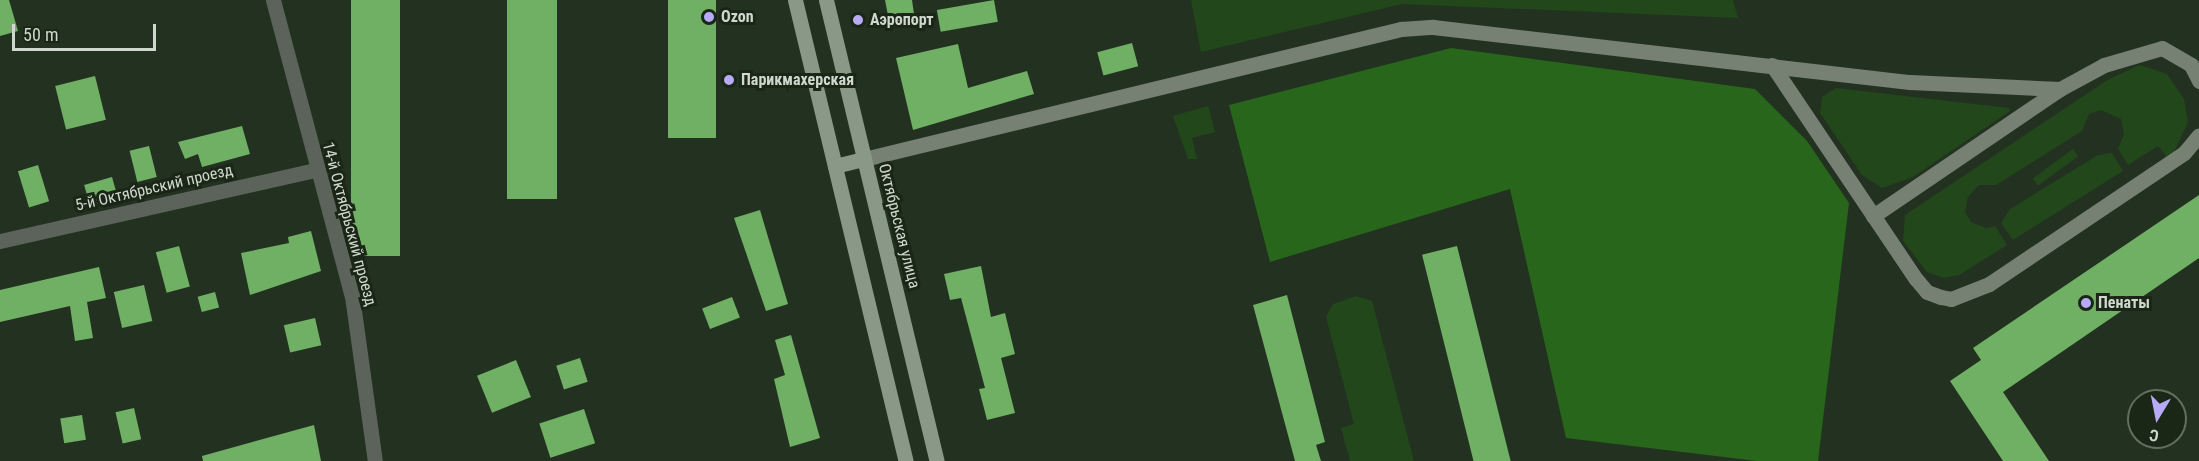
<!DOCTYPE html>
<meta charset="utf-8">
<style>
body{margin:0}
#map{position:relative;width:2199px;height:461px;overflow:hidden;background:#233121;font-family:"Roboto Condensed",sans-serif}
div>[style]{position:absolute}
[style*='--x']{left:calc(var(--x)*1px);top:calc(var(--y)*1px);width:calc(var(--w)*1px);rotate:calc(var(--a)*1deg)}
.green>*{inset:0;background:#21471a;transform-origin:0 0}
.forest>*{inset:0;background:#27661b}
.building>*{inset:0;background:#70b064;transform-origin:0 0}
.street>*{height:15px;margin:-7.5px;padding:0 7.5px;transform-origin:7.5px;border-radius:7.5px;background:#5c635b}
.secondary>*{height:15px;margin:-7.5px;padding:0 7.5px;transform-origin:7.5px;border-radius:7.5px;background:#768174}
.primary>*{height:15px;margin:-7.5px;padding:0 7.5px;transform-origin:7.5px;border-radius:7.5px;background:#8a9887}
.dots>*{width:16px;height:16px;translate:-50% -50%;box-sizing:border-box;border:3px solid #1a2717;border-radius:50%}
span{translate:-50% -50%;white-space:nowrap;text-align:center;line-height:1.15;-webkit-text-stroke:6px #1a2717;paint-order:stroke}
.poi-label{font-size:16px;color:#cfd8cd;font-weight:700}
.left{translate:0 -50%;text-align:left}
.street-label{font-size:16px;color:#cfd8cd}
.north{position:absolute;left:2127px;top:389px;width:60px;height:60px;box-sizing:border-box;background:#1a2717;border:2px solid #626e60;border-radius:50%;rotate:190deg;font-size:16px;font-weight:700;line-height:24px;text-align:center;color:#cfd8cd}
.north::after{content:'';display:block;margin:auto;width:21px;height:27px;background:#b7abf8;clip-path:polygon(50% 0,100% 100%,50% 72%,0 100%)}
.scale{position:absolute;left:12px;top:24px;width:144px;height:27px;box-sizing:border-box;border:3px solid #cfd8cd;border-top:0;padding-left:8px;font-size:18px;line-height:21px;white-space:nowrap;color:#cfd8cd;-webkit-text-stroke:4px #1a2717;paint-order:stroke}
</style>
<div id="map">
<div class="green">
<div style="clip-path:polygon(1191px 0,1733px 0,1738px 18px,1402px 4px,1201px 52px)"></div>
<div style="clip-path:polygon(2140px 65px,2167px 74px,2184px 99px,2188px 122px,2174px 152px,2167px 157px,2158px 146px,2128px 165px,2118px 149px,2124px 134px,2121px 119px,2101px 110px,2089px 114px,2082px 131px,1996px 185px,1979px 185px,1968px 197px,1965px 212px,1971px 222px,1986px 228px,1995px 226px,2007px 245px,1959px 275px,1944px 278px,1927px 272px,1903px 241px,1905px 215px,2109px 79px)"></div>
<div style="clip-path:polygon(1836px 88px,2009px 108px,2010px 111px,1913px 177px,1882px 188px,1862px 175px,1820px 113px,1822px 97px)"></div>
<div style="clip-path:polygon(1208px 106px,1215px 132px,1192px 138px,1197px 159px,1188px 159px,1173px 116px)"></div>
<div style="left:2073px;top:149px;width:9px;height:50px;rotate:54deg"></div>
<div style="clip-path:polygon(2112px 153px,2123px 171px,2013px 240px,2001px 223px,2010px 209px,2098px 155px)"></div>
<div style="clip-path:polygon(1356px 296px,1372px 301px,1414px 461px,1350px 461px,1341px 428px,1354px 424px,1326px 317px,1333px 304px)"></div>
</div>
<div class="forest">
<div style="clip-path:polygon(1451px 48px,1755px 89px,1807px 141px,1849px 203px,1818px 461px,1757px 461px,1566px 438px,1510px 189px,1270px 262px,1229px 105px)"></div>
</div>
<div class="building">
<div style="clip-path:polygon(0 0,9px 0,18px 31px,0 36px)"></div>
<div style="left:351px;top:0;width:49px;height:256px"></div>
<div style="left:507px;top:0;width:50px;height:199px"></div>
<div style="left:668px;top:0;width:48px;height:138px"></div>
<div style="clip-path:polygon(885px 0,912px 0,915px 21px,890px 26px)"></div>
<div style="left:994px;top:0;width:22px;height:58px;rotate:80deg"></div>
<div style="left:1132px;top:43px;width:24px;height:36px;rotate:75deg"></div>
<div style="clip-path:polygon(958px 44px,968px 88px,1027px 71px,1034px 94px,913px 130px,896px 58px)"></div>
<div style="left:95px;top:76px;width:45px;height:41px;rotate:76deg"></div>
<div style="clip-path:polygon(242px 126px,250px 154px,202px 167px,198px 154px,185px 159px,178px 142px)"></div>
<div style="left:149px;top:146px;width:32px;height:20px;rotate:76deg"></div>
<div style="left:38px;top:165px;width:38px;height:21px;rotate:73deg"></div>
<div style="left:112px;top:177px;width:22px;height:29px;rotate:74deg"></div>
<div style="clip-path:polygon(2199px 195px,2199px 258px,2003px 392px,2049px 461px,2003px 461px,1950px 381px,1981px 360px,1973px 348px)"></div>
<div style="clip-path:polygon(760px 210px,788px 304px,766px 311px,734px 218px)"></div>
<div style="clip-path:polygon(311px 231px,321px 271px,250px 295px,241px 253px,289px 243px,288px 237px)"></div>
<div style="left:179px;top:246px;width:42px;height:24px;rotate:75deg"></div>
<div style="left:1457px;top:246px;width:222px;height:36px;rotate:76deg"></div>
<div style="clip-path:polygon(981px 266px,991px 317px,1005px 313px,1015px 354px,1001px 358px,1015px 413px,987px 420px,979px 389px,985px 388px,961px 298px,950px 300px,944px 274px)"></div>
<div style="clip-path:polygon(99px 267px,106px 298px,87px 302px,93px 338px,75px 341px,70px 306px,0 322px,0 290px)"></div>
<div style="left:144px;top:285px;width:37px;height:31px;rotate:77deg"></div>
<div style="left:215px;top:292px;width:16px;height:18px;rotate:75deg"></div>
<div style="clip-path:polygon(1287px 295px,1325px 442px,1316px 445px,1321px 461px,1295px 461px,1253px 305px)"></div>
<div style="left:732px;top:297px;width:22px;height:32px;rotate:69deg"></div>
<div style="left:315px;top:318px;width:28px;height:32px;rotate:77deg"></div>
<div style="clip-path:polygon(791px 335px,820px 438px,790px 447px,774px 379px,785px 375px,775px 340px)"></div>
<div style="left:580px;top:358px;width:25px;height:25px;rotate:72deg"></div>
<div style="left:516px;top:360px;width:40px;height:42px;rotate:68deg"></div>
<div style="left:134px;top:408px;width:32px;height:19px;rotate:77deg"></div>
<div style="left:584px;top:409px;width:36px;height:47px;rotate:72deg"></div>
<div style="left:82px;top:415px;width:25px;height:22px;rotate:81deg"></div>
<div style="clip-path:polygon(314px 425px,321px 461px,203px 461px,202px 456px)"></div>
</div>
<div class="street">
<div style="--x:273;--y:0;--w:306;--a:75.1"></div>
<div style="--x:352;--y:296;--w:167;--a:82.1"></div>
<div style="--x:0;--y:241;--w:324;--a:-12.7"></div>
</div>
<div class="secondary">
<div style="--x:1772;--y:65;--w:258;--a:56.1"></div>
<div style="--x:1916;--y:279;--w:17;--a:50"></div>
<div style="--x:1927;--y:292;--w:15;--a:20"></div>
<div style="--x:1941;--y:297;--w:10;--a:11"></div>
<div style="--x:1951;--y:299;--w:41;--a:-21.5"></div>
<div style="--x:1989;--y:284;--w:235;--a:-33.9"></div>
<div style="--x:2184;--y:153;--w:23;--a:-50"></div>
<div style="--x:864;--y:159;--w:553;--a:-13.61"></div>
<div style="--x:1401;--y:29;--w:32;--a:-4"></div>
<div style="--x:1433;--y:27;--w:480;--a:6.6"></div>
<div style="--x:1910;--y:82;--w:150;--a:2.7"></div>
<div style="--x:1873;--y:216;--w:226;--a:-34.2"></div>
<div style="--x:2060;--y:89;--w:50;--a:-28.6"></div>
<div style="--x:2104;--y:65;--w:60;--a:-16.3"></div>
<div style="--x:2162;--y:48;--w:34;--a:30"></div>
<div style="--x:2191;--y:65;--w:18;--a:63"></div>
</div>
<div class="primary">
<div style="--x:795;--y:0;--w:474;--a:76.5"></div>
<div style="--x:826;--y:0;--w:474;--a:76.5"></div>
<div style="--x:835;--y:166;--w:30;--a:-14"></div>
</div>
<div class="dots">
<div style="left:709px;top:17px;background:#b7abf8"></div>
<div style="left:858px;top:20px;background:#b7abf8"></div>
<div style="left:729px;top:80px;background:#b7abf8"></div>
<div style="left:2086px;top:303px;background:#b7abf8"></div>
</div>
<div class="poi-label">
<span class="left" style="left:721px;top:17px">Ozon</span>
<span class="left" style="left:870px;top:20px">Аэропорт</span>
<span class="left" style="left:741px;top:80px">Парикмахерская</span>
<span class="left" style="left:2098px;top:303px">Пенаты</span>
</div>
<div class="street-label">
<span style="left:154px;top:188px;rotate:-13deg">5-й Октябрьский проезд</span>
<span style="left:349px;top:224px;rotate:75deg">14-й Октябрьский проезд</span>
<span style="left:899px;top:226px;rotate:76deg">Октябрьская улица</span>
</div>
<div class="north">С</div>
<div class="scale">50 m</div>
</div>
